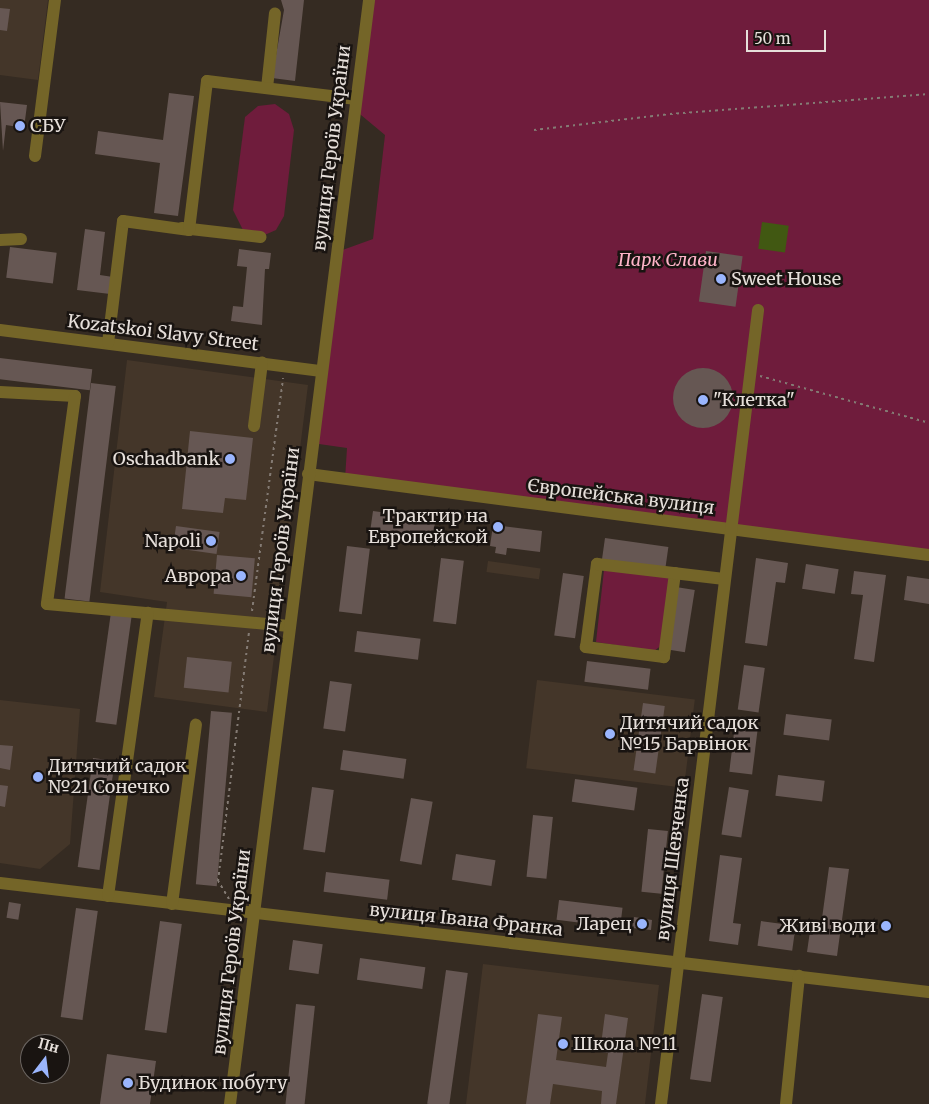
<!DOCTYPE html>
<meta charset="utf-8">
<style>
body{margin:0}
#map{position:relative;width:929px;height:1104px;overflow:hidden;background:#352b22;font-family:Merriweather,serif}
div>[style]{position:absolute}
[style*='--x']{left:calc(var(--x)*1px);top:calc(var(--y)*1px);width:calc(var(--w)*1px);rotate:calc(var(--a)*1deg)}
.built>*{inset:0;background:#443629;transform-origin:0 0}
.green>*{inset:0;background:#6f1c3c}
.water>*{inset:0;background:#415812;transform-origin:0 0}
.building>*{inset:0;background:#665753;transform-origin:0 0}
.round{border-radius:50%}
.path>*{height:2px;margin-top:-1px;transform-origin:0;background:repeating-linear-gradient(90deg,#847b74 0 2.5px,transparent 0 6.5px)}
.minor>*{height:12px;margin:-6px;padding:0 6px;transform-origin:6px;border-radius:6px;background:#746528}
.dots>*{width:14px;height:14px;translate:-50% -50%;box-sizing:border-box;border:2px solid #191411;border-radius:50%}
span{translate:-50% -50%;white-space:nowrap;text-align:center;line-height:1.15;-webkit-text-stroke:5px #191411;paint-order:stroke}
.poi-label{font-size:18px;color:#e6dfda}
.left{translate:0 -50%;text-align:left}
.right{translate:-100% -50%;text-align:right}
.street-label{font-size:18px;color:#e6dfda}
.park-label{font-size:18px;color:#ffb3c8;font-style:italic}
.north{position:absolute;left:20px;top:1034px;width:50px;height:50px;box-sizing:border-box;background:#191411;border:1px solid #6b6561;border-radius:50%;rotate:15deg;font-size:14px;font-weight:700;line-height:20px;text-align:center;color:#e6dfda}
.north::after{content:'';display:block;margin:auto;width:18px;height:22px;background:#9ab5fd;clip-path:polygon(50% 0,100% 100%,50% 72%,0 100%)}
.scale{position:absolute;left:746px;top:30px;width:80px;height:22px;box-sizing:border-box;border:2px solid #e6dfda;border-top:0;padding-left:6px;font-size:15px;line-height:18px;white-space:nowrap;color:#e6dfda;-webkit-text-stroke:4px #191411;paint-order:stroke}
</style>
<div id="map">
<div class="built">
<div style="clip-path:polygon(0 0,48px 0,38px 80px,0 75px)"></div>
<div style="clip-path:polygon(127px 360px,308px 385px,267px 712px,154px 697px,167px 602px,100px 592px)"></div>
<div style="left:488px;top:561px;width:53px;height:11px;rotate:8deg"></div>
<div style="left:537px;top:680px;width:159px;height:89px;rotate:7deg"></div>
<div style="clip-path:polygon(0 700px,80px 709px,70px 844px,40px 869px,0 863px)"></div>
<div style="clip-path:polygon(483px 964px,659px 985px,645px 1104px,466px 1104px)"></div>
</div>
<div class="green">
<div style="clip-path:polygon(370px 0,929px 0,929px 555px,345px 479px,347px 448px,312px 443px,337px 252px,373px 239px,385px 135px,355px 110px)"></div>
<div style="clip-path:polygon(275px 104px,289px 114px,294px 130px,284px 216px,276px 230px,260px 237px,244px 232px,233px 210px,245px 117px,258px 106px)"></div>
<div style="clip-path:polygon(604px 570px,669px 576px,662px 645px,654px 651px,596px 642px)"></div>
</div>
<div class="water">
<div style="left:762px;top:222px;width:27px;height:27px;rotate:8deg"></div>
</div>
<div class="building">
<div style="clip-path:polygon(281px 0,304px 0,295px 81px,272px 78px,284px 10px)"></div>
<div style="clip-path:polygon(0 8px,10px 9px,7px 31px,0 30px)"></div>
<div style="clip-path:polygon(169px 93px,194px 96px,178px 216px,154px 213px,160px 163px,95px 154px,98px 131px,163px 140px)"></div>
<div style="clip-path:polygon(0 102px,27px 105px,24px 128px,6px 125px,3px 151px)"></div>
<div style="clip-path:polygon(85px 229px,105px 232px,100px 275px,113px 277px,110px 294px,77px 290px)"></div>
<div style="left:10px;top:247px;width:47px;height:31px;rotate:7deg"></div>
<div style="clip-path:polygon(239px 249px,271px 253px,269px 269px,265px 269px,262px 325px,231px 321px,233px 306px,243px 307px,247px 267px,237px 266px)"></div>
<div style="left:706px;top:251px;width:37px;height:51px;rotate:8deg"></div>
<div style="left:0;top:358px;width:93px;height:21px;rotate:7deg"></div>
<div class="round" style="left:673px;top:368px;width:60px;height:60px"></div>
<div style="left:91px;top:383px;width:25px;height:217px;rotate:7deg"></div>
<div style="clip-path:polygon(190px 431px,253px 438px,246px 500px,225px 498px,223px 513px,182px 509px)"></div>
<div style="left:373px;top:511px;width:63px;height:20px;rotate:8deg"></div>
<div style="clip-path:polygon(493px 525px,542px 531px,540px 552px,507px 548px,506px 555px,495px 553px,496px 547px,490px 546px)"></div>
<div style="left:176px;top:526px;width:44px;height:22px;rotate:8deg"></div>
<div style="left:605px;top:538px;width:64px;height:22px;rotate:8deg"></div>
<div style="left:347px;top:546px;width:23px;height:66px;rotate:7deg"></div>
<div style="left:217px;top:555px;width:38px;height:39px;rotate:5deg"></div>
<div style="left:441px;top:558px;width:23px;height:64px;rotate:7deg"></div>
<div style="clip-path:polygon(756px 558px,788px 563px,785px 583px,776px 582px,767px 646px,745px 643px)"></div>
<div style="left:806px;top:564px;width:33px;height:25px;rotate:9deg"></div>
<div style="clip-path:polygon(854px 571px,886px 575px,874px 662px,854px 659px,863px 595px,851px 594px)"></div>
<div style="left:563px;top:573px;width:21px;height:63px;rotate:8deg"></div>
<div style="clip-path:polygon(907px 576px,929px 579px,929px 604px,904px 600px)"></div>
<div style="left:676px;top:587px;width:19px;height:63px;rotate:9deg"></div>
<div style="left:111px;top:612px;width:21px;height:111px;rotate:8deg"></div>
<div style="left:357px;top:631px;width:64px;height:21px;rotate:7deg"></div>
<div style="left:187px;top:657px;width:45px;height:31px;rotate:6deg"></div>
<div style="left:587px;top:661px;width:64px;height:21px;rotate:7deg"></div>
<div style="left:744px;top:665px;width:21px;height:45px;rotate:8deg"></div>
<div style="left:330px;top:681px;width:22px;height:48px;rotate:8deg"></div>
<div style="left:643px;top:703px;width:22px;height:68px;rotate:8deg"></div>
<div style="left:211px;top:711px;width:21px;height:174px;rotate:5deg"></div>
<div style="left:786px;top:714px;width:46px;height:21px;rotate:7deg"></div>
<div style="left:735px;top:725px;width:23px;height:47px;rotate:7deg"></div>
<div style="clip-path:polygon(0 745px,13px 746px,10px 770px,0 768px)"></div>
<div style="left:343px;top:750px;width:64px;height:20px;rotate:8deg"></div>
<div style="left:93px;top:758px;width:22px;height:110px;rotate:8deg"></div>
<div style="left:778px;top:775px;width:47px;height:21px;rotate:7deg"></div>
<div style="left:575px;top:779px;width:63px;height:23px;rotate:8deg"></div>
<div style="clip-path:polygon(0 785px,8px 786px,5px 807px,0 806px)"></div>
<div style="left:312px;top:787px;width:22px;height:63px;rotate:8deg"></div>
<div style="left:729px;top:787px;width:20px;height:48px;rotate:9deg"></div>
<div style="left:411px;top:798px;width:22px;height:64px;rotate:10deg"></div>
<div style="left:533px;top:815px;width:20px;height:62px;rotate:6deg"></div>
<div style="left:648px;top:829px;width:20px;height:63px;rotate:6deg"></div>
<div style="left:456px;top:854px;width:40px;height:26px;rotate:9deg"></div>
<div style="clip-path:polygon(720px 855px,742px 858px,733px 923px,741px 924px,738px 945px,709px 941px)"></div>
<div style="clip-path:polygon(829px 867px,849px 869px,837px 956px,807px 952px,810px 931px,820px 933px)"></div>
<div style="left:326px;top:872px;width:64px;height:20px;rotate:7deg"></div>
<div style="left:559px;top:900px;width:64px;height:20px;rotate:7deg"></div>
<div style="left:9px;top:902px;width:12px;height:16px;rotate:9deg"></div>
<div style="left:76px;top:908px;width:22px;height:110px;rotate:8deg"></div>
<div style="clip-path:polygon(634px 917px,652px 920px,651px 930px,632px 928px)"></div>
<div style="left:160px;top:921px;width:22px;height:110px;rotate:8deg"></div>
<div style="left:761px;top:921px;width:35px;height:25px;rotate:8deg"></div>
<div style="left:293px;top:940px;width:30px;height:30px;rotate:8deg"></div>
<div style="left:360px;top:958px;width:66px;height:22px;rotate:8deg"></div>
<div style="left:446px;top:970px;width:22px;height:135px;rotate:8deg"></div>
<div style="left:702px;top:994px;width:21px;height:86px;rotate:8deg"></div>
<div style="left:296px;top:1004px;width:19px;height:101px;rotate:6deg"></div>
<div style="clip-path:polygon(538px 1014px,562px 1017px,556px 1060px,606px 1067px,608px 1053px,600px 1052px,605px 1014px,628px 1018px,616px 1104px,601px 1104px,602px 1091px,553px 1084px,550px 1104px,526px 1104px)"></div>
<div style="clip-path:polygon(107px 1054px,156px 1061px,150px 1104px,100px 1104px)"></div>
</div>
<div class="path">
<div style="--x:534;--y:130;--w:137;--a:-6.7"></div>
<div style="--x:670;--y:114;--w:260;--a:-4.4"></div>
<div style="--x:760;--y:376;--w:175;--a:15.5"></div>
<div style="--x:252;--y:611;--w:235;--a:-82.4"></div>
<div style="--x:229;--y:899;--w:21;--a:-121"></div>
<div style="--x:218;--y:881;--w:250;--a:-82.9"></div>
</div>
<div class="minor">
<div style="--x:267;--y:88;--w:75;--a:-83.9"></div>
<div style="--x:35;--y:156;--w:157;--a:-82.7"></div>
<div style="--x:182;--y:228;--w:79;--a:6.6"></div>
<div style="--x:0;--y:240;--w:21;--a:-3"></div>
<div style="--x:0;--y:330;--w:324;--a:7.3"></div>
<div style="--x:108;--y:343;--w:123;--a:-83"></div>
<div style="--x:123;--y:221;--w:67;--a:7.8"></div>
<div style="--x:189;--y:230;--w:150;--a:-83.1"></div>
<div style="--x:207;--y:81;--w:150;--a:6.9"></div>
<div style="--x:0;--y:392;--w:75;--a:3.1"></div>
<div style="--x:75;--y:396;--w:210;--a:97.7"></div>
<div style="--x:47;--y:604;--w:243;--a:5.2"></div>
<div style="--x:254;--y:426;--w:64;--a:-82.8"></div>
<div style="--x:308;--y:474;--w:626;--a:7.43"></div>
<div style="--x:675;--y:573;--w:85;--a:97.5"></div>
<div style="--x:664;--y:657;--w:79;--a:-172.7"></div>
<div style="--x:586;--y:647;--w:84;--a:-82.5"></div>
<div style="--x:597;--y:564;--w:128;--a:6.7"></div>
<div style="--x:0;--y:883;--w:935;--a:6.69"></div>
<div style="--x:108;--y:896;--w:286;--a:-82"></div>
<div style="--x:172;--y:904;--w:181;--a:-82.4"></div>
<div style="--x:230;--y:1104;--w:1113;--a:-82.82"></div>
<div style="--x:661;--y:1104;--w:800;--a:-83.03"></div>
<div style="--x:786;--y:1104;--w:129;--a:-84.2"></div>
</div>
<div class="dots">
<div style="left:20px;top:126px;background:#9ab5fd"></div>
<div style="left:721px;top:279px;background:#9ab5fd"></div>
<div style="left:703px;top:400px;background:#9ab5fd"></div>
<div style="left:230px;top:459px;background:#9ab5fd"></div>
<div style="left:498px;top:527px;background:#9ab5fd"></div>
<div style="left:211px;top:541px;background:#9ab5fd"></div>
<div style="left:241px;top:576px;background:#9ab5fd"></div>
<div style="left:610px;top:734px;background:#9ab5fd"></div>
<div style="left:38px;top:777px;background:#9ab5fd"></div>
<div style="left:642px;top:924px;background:#9ab5fd"></div>
<div style="left:886px;top:926px;background:#9ab5fd"></div>
<div style="left:563px;top:1044px;background:#9ab5fd"></div>
<div style="left:128px;top:1083px;background:#9ab5fd"></div>
</div>
<div class="poi-label">
<span class="left" style="left:30px;top:126px">СБУ</span>
<span class="left" style="left:731px;top:279px">Sweet House</span>
<span class="left" style="left:713px;top:400px">"Клетка"</span>
<span class="right" style="left:220px;top:459px">Oschadbank</span>
<span class="right" style="left:488px;top:527px">Трактир на<br>Европейской</span>
<span class="right" style="left:201px;top:541px">Napoli</span>
<span class="right" style="left:231px;top:576px">Аврора</span>
<span class="left" style="left:620px;top:734px">Дитячий садок<br>№15 Барвінок</span>
<span class="left" style="left:48px;top:777px">Дитячий садок<br>№21 Сонечко</span>
<span class="right" style="left:632px;top:924px">Ларец</span>
<span class="right" style="left:876px;top:926px">Живі води</span>
<span class="left" style="left:573px;top:1044px">Школа №11</span>
<span class="left" style="left:138px;top:1083px">Будинок побуту</span>
</div>
<div class="street-label">
<span style="left:332px;top:148px;rotate:-83deg">вулиця Героїв України</span>
<span style="left:163px;top:333px;rotate:7deg">Kozatskoi Slavy Street</span>
<span style="left:621px;top:497px;rotate:7deg">Європейська вулиця</span>
<span style="left:281px;top:550px;rotate:-83deg">вулиця Героїв України</span>
<span style="left:673px;top:859px;rotate:-83deg">вулиця Шевченка</span>
<span style="left:466px;top:920px;rotate:6deg">вулиця Івана Франка</span>
<span style="left:232px;top:952px;rotate:-83deg">вулиця Героїв України</span>
</div>
<div class="park-label">
<span style="left:668px;top:260px">Парк Слави</span>
</div>
<div class="north">Пн</div>
<div class="scale">50 m</div>
</div>
